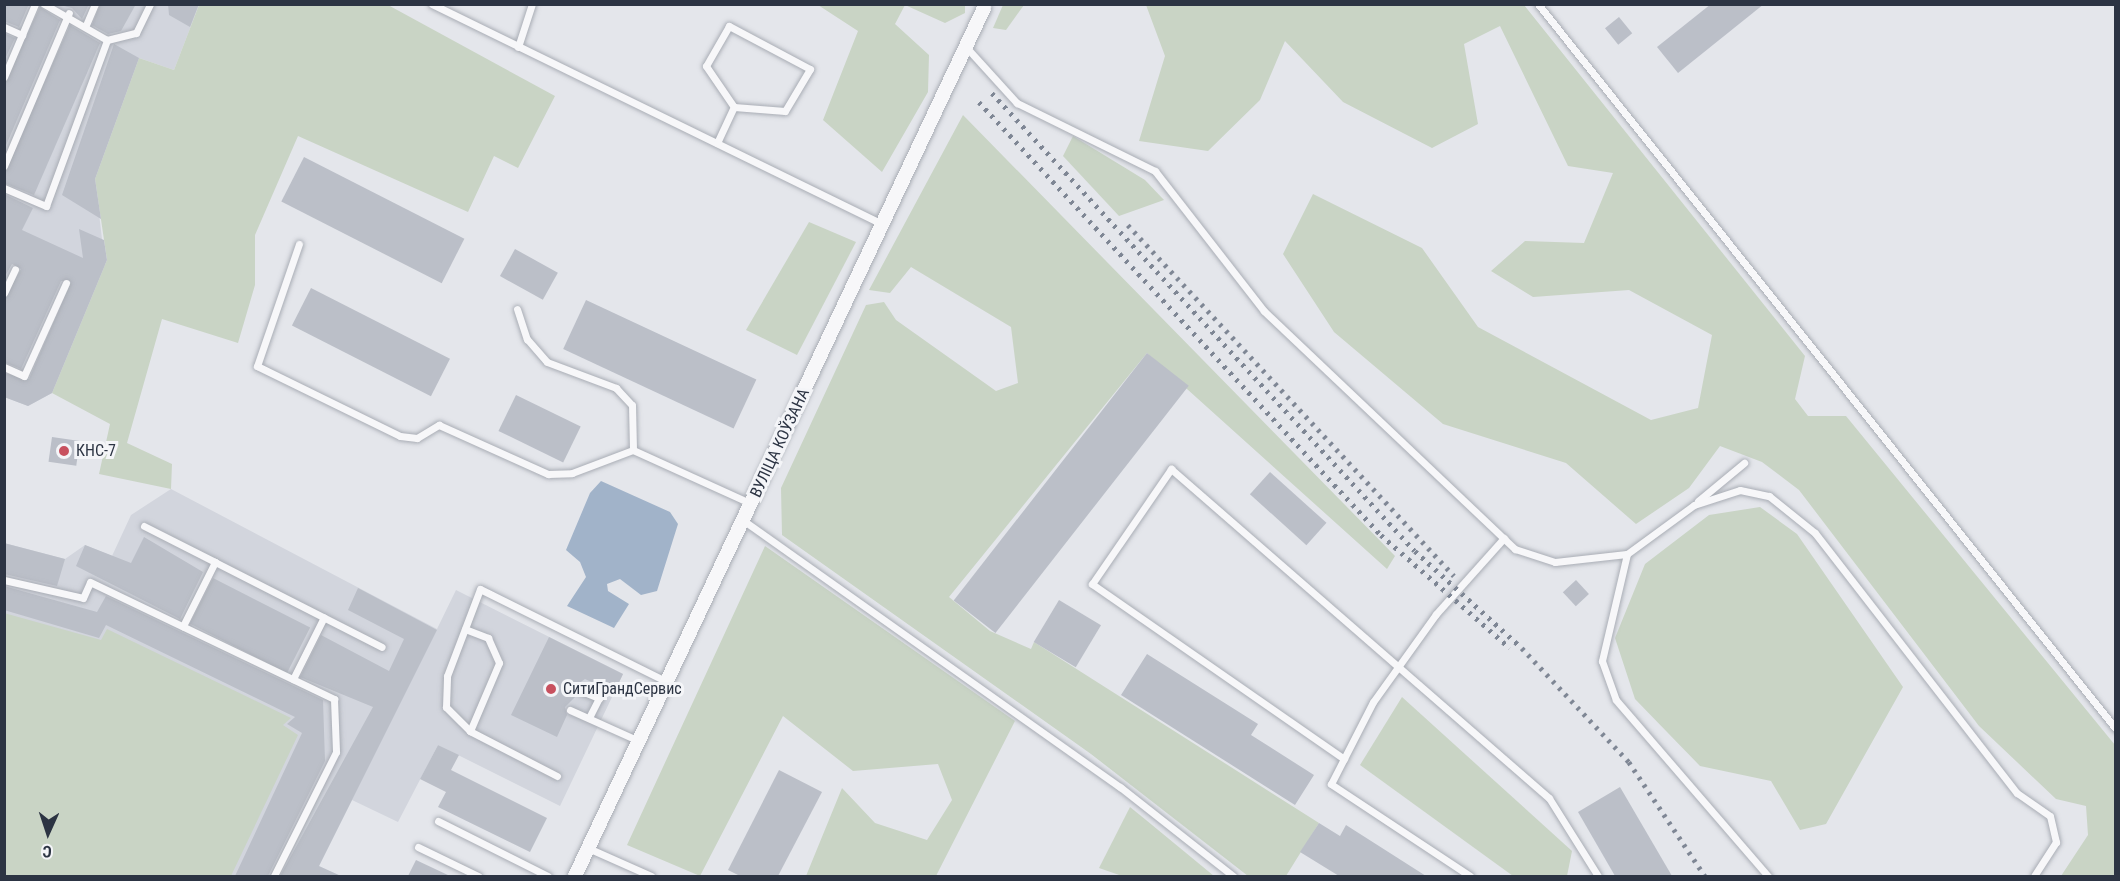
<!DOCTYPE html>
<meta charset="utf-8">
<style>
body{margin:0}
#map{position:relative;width:2120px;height:881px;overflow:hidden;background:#e4e6eb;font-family:"Roboto Condensed",sans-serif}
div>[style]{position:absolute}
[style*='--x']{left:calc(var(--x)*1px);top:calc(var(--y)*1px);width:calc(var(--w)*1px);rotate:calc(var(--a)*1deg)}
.built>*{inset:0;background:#d2d5dd}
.green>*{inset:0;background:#c9d4c5}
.water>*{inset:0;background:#a1b3c9}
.building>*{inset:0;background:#bbbfc8;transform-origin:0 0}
.roads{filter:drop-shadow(0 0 2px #a9adb5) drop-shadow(0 0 2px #a9adb5)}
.lane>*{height:7px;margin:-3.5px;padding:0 3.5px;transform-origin:3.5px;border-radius:3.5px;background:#f7f7f9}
.street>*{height:14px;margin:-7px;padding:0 7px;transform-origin:7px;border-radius:7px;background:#f7f7f9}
.rail>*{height:4.5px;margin-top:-2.25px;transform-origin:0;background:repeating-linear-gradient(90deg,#7e8694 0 3px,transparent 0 9px)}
.dots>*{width:16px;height:16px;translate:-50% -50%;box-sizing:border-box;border:3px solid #f4f5f8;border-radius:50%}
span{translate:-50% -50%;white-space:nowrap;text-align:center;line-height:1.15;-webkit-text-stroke:6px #f4f5f8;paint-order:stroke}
.street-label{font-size:16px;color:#2c3443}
.poi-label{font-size:16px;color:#2c3443}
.left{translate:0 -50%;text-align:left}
.frame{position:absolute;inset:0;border:6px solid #2c3443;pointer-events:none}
.north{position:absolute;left:18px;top:803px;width:60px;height:60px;-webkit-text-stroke:4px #f4f5f8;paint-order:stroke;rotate:183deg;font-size:16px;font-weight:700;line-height:24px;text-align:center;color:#2c3443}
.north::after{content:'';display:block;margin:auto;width:21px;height:27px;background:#2c3443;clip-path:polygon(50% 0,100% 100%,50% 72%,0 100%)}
</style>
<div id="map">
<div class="built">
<div style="clip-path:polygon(4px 5px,199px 5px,174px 70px,139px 58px,95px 179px,105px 265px,52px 393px,28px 406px,5px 397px)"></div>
<div style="clip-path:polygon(171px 489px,437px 629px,456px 590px,623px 674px,560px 806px,438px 745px,398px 822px,352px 800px,314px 876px,5px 876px,4px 543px,65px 559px,85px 545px,112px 556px,131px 515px)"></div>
</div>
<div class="green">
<div style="clip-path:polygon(199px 5px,388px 5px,555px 96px,518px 168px,494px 156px,468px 212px,298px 136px,255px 235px,255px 285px,238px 343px,162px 319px,127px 443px,172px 464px,171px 489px,99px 474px,110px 424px,52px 393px,107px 260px,95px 179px,139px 58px,174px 70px)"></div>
<div style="clip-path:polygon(818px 5px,965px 5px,965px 13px,945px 23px,905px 5px,895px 24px,929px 55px,928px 92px,882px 172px,823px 120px,858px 31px)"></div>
<div style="clip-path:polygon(1003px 5px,1024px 5px,1006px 30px,993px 28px)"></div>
<div style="clip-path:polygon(1146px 5px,1524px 5px,1805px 356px,1795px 399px,1808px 416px,1846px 416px,2115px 745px,2115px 876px,2061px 876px,2088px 835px,2086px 806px,2056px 799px,1979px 726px,1799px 490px,1762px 462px,1720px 446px,1689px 488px,1636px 524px,1566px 463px,1443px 424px,1334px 332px,1283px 254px,1313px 194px,1422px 248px,1478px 327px,1651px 420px,1698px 408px,1712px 335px,1629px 290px,1533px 297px,1491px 271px,1525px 241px,1584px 243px,1613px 173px,1568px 166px,1500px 26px,1464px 44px,1478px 124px,1432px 148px,1343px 102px,1285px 41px,1260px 100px,1208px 151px,1139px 141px,1165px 56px)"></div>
<div style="clip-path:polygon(963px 115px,1395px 556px,1387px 569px,1147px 353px,949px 597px,990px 631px,1031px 649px,1034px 642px,1319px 823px,1286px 876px,1248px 876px,1091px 754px,782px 535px,781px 488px,866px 305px,884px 302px,896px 320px,996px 391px,1018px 383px,1011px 327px,911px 267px,890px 293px,869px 290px)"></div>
<div style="clip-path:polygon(1073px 136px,1145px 180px,1164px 200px,1119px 216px,1063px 156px)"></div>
<div style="clip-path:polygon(809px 222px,856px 242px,797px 355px,746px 330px)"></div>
<div style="clip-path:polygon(1760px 507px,1797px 534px,1903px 687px,1826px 824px,1800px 830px,1771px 781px,1700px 766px,1635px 699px,1615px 638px,1645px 564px,1709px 515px)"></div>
<div style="clip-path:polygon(765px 546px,1015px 721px,936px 876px,806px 876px,842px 788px,875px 823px,927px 840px,952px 800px,938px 764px,853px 771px,783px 716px,700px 876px,627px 845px)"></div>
<div style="clip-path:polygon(4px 613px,101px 640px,107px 629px,291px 718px,283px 725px,298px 735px,231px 876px,5px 876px)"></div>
<div style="clip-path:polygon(1402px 697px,1572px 851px,1567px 876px,1513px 876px,1360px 765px)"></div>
<div style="clip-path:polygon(1130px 807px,1146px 820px,1214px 876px,1122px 876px,1099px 868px)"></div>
</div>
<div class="water">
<div style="clip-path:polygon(601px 481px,670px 512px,678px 524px,657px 591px,641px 595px,620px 579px,607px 584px,608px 591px,629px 604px,614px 628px,567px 606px,586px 577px,580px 562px,566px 550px,590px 493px)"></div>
</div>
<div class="building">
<div style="clip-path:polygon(4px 4px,29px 4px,19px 27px,4px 21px)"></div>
<div style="clip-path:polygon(56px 4px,89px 4px,82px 19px,72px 8px)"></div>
<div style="clip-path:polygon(100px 4px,136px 4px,121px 31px,108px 34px,92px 25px)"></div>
<div style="clip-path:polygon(168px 4px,199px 4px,190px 27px,169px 15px)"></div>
<div style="clip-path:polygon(1711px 4px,1764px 4px,1678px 73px,1657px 47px)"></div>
<div style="clip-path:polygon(40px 7px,60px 20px,4px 150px,4px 83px)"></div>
<div style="left:1619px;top:17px;width:21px;height:18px;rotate:51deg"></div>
<div style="clip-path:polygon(70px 25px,100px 43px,34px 195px,4px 183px,4px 172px)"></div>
<div style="clip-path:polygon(4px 33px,15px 38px,4px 61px)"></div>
<div style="clip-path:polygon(114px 44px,139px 58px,95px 179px,101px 219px,62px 195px)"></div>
<div style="left:304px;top:157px;width:180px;height:50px;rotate:27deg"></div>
<div style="clip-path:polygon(4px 194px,33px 208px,22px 230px,83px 258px,79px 229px,104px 240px,107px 260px,52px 393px,28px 406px,4px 397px,4px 373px,29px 379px,71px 282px,61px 281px,21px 369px,4px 362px,4px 299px,21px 269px,12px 264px,4px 278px)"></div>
<div style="left:515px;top:249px;width:49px;height:31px;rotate:29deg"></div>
<div style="left:311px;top:288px;width:156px;height:42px;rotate:27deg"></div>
<div style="left:586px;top:300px;width:188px;height:54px;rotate:25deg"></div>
<div style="left:1147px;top:353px;width:53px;height:314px;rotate:38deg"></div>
<div style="left:516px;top:395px;width:72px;height:40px;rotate:26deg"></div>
<div style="left:52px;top:437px;width:28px;height:25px;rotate:8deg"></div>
<div style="left:1270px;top:472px;width:76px;height:30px;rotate:42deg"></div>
<div style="clip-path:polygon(144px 537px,203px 572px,180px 619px,76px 566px,85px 545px,131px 563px)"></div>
<div style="clip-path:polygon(4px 543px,65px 559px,57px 586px,4px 574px)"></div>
<div style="left:213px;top:578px;width:109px;height:51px;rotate:27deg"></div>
<div style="left:1576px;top:580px;width:19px;height:18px;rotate:47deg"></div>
<div style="clip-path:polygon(4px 586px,97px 612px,106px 596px,323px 700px,325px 761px,268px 876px,235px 876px,302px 733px,287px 724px,295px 717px,106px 625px,99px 638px,4px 610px)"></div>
<div style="clip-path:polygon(358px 588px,437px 630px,319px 866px,341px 876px,280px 876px,373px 707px,300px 677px,321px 635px,389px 671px,404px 639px,348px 610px)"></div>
<div style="left:1059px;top:600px;width:49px;height:49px;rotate:31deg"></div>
<div style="clip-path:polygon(549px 637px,623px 674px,614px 693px,585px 679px,575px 686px,577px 695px,565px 707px,567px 715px,557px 737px,511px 715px)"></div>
<div style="clip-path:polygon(1147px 654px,1258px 724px,1251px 735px,1314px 775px,1295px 805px,1121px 695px)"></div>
<div style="clip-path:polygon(438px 745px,459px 755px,451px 770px,547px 818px,530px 852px,438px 807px,446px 792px,420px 779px)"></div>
<div style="clip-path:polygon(779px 770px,822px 792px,778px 876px,740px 876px,728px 870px)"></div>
<div style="clip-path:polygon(1620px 787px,1672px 876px,1615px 876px,1578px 812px)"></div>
<div style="clip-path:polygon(1319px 823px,1340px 836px,1346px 825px,1426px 876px,1339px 876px,1300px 852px)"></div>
<div style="clip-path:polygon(416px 860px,450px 876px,408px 876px)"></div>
</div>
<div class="roads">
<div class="lane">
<div style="--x:432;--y:4;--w:501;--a:26.05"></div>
<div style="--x:1538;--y:4;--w:927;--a:51.44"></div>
<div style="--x:86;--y:25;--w:23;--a:-67"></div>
<div style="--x:4;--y:27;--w:20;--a:24"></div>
<div style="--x:107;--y:40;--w:30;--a:-14"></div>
<div style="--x:136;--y:33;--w:32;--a:-64"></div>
<div style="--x:518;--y:47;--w:45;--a:-72"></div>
<div style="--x:966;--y:47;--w:76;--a:47.7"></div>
<div style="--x:1017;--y:103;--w:154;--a:26.2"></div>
<div style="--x:1155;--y:171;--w:177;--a:52.1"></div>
<div style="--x:1264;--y:311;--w:346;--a:43.5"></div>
<div style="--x:1515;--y:549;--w:42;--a:18"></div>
<div style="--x:1555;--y:562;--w:72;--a:-6.3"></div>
<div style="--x:1627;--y:554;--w:83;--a:-36.2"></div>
<div style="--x:1694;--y:505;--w:48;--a:-18.1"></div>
<div style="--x:1740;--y:490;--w:30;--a:12"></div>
<div style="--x:1769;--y:496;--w:59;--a:38.8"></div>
<div style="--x:1815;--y:533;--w:329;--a:52.2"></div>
<div style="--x:2017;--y:793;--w:40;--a:34.9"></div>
<div style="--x:2050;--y:816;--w:27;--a:77"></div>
<div style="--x:2056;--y:842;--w:40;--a:122.9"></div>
<div style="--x:4;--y:77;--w:79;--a:-67"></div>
<div style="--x:717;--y:143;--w:40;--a:-65"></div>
<div style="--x:734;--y:107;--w:51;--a:4.5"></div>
<div style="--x:785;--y:111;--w:49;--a:-59.2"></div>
<div style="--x:810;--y:69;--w:92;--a:-152"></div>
<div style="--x:729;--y:26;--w:46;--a:119.9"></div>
<div style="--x:706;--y:66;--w:50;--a:55.7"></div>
<div style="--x:4;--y:166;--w:166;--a:-67"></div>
<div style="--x:4;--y:188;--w:46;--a:23.2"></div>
<div style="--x:46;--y:206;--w:177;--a:-69.8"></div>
<div style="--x:107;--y:40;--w:73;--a:-150.3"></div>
<div style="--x:299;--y:244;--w:129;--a:109"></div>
<div style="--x:257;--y:366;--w:159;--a:26.1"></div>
<div style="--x:400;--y:436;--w:17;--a:7"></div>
<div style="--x:417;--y:438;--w:26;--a:-31"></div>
<div style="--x:439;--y:425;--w:120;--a:24.2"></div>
<div style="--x:548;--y:474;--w:24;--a:-2"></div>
<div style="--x:572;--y:473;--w:65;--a:-20.7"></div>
<div style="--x:633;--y:450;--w:131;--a:24.4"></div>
<div style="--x:4;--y:293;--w:26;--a:-65"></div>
<div style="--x:517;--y:309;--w:32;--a:72"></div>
<div style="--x:527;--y:339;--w:30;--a:49"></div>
<div style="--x:547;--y:362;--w:74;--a:20.6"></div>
<div style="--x:616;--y:388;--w:23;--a:47"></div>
<div style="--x:632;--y:405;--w:45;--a:88.7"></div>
<div style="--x:4;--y:367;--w:22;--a:24"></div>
<div style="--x:24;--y:376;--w:102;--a:-65.7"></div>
<div style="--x:1698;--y:501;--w:60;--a:-39.6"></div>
<div style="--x:744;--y:521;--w:461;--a:35.3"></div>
<div style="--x:1120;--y:787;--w:144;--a:38.2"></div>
<div style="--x:144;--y:526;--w:80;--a:26.9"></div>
<div style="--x:215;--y:562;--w:72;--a:116.6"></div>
<div style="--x:1627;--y:554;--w:110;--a:103.2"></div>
<div style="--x:1602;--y:661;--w:41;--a:70.3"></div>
<div style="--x:1616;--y:700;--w:233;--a:49.2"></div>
<div style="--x:215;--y:562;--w:187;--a:27"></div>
<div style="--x:4;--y:580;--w:81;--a:12.8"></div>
<div style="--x:83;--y:598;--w:17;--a:-66"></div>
<div style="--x:90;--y:582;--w:271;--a:25.6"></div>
<div style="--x:334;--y:699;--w:53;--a:87.8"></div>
<div style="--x:336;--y:752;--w:139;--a:116.6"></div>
<div style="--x:465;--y:629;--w:25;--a:21"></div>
<div style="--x:488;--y:638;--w:27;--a:66"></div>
<div style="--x:499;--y:663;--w:74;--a:113.1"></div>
<div style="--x:293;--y:679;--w:69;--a:-63.4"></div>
<div style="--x:579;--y:690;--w:22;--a:22"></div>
<div style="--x:599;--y:698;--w:22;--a:117"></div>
<div style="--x:570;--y:710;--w:76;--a:24.2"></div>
<div style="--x:1344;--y:759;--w:307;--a:-145.2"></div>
<div style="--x:1092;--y:584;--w:140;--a:-55.5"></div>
<div style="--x:1171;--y:469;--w:501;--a:41.04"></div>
<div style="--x:1549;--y:798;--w:92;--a:57.9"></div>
<div style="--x:557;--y:776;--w:98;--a:-152.7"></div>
<div style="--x:470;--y:731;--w:34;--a:-135"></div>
<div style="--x:446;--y:707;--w:31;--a:-88"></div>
<div style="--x:447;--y:676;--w:93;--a:-69.2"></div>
<div style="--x:480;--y:589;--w:209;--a:26.4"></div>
<div style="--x:438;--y:821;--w:123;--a:26.6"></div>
<div style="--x:418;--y:847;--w:67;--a:25.8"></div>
<div style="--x:588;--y:848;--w:69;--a:24"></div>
<div style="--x:1470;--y:876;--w:167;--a:-146.5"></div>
<div style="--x:1331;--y:784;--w:92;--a:-62.9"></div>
<div style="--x:1373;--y:702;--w:108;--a:-54.4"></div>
<div style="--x:1436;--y:614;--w:102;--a:-48.2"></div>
</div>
<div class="street">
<div style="--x:575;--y:876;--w:960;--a:-64.77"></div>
</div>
</div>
<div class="rail">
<div style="--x:992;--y:93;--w:623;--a:47.28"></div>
<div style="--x:1415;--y:551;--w:144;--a:42.2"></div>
<div style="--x:1522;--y:648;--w:156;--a:46.8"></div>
<div style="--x:1629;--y:762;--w:137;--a:56.3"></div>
<div style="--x:979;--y:102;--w:591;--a:47.13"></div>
<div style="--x:1381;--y:535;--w:171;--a:41.2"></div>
<div style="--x:1128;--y:225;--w:479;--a:47.1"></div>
</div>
<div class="dots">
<div style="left:64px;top:451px;background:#c8515f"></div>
<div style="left:551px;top:689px;background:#c8515f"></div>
</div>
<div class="street-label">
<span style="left:780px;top:443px;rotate:-65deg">ВУЛІЦА КОЎЗАНА</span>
</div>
<div class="poi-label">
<span class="left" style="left:76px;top:451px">КНС-7</span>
<span class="left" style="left:563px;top:689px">СитиГрандСервис</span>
</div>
<div class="frame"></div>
<div class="north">С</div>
</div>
